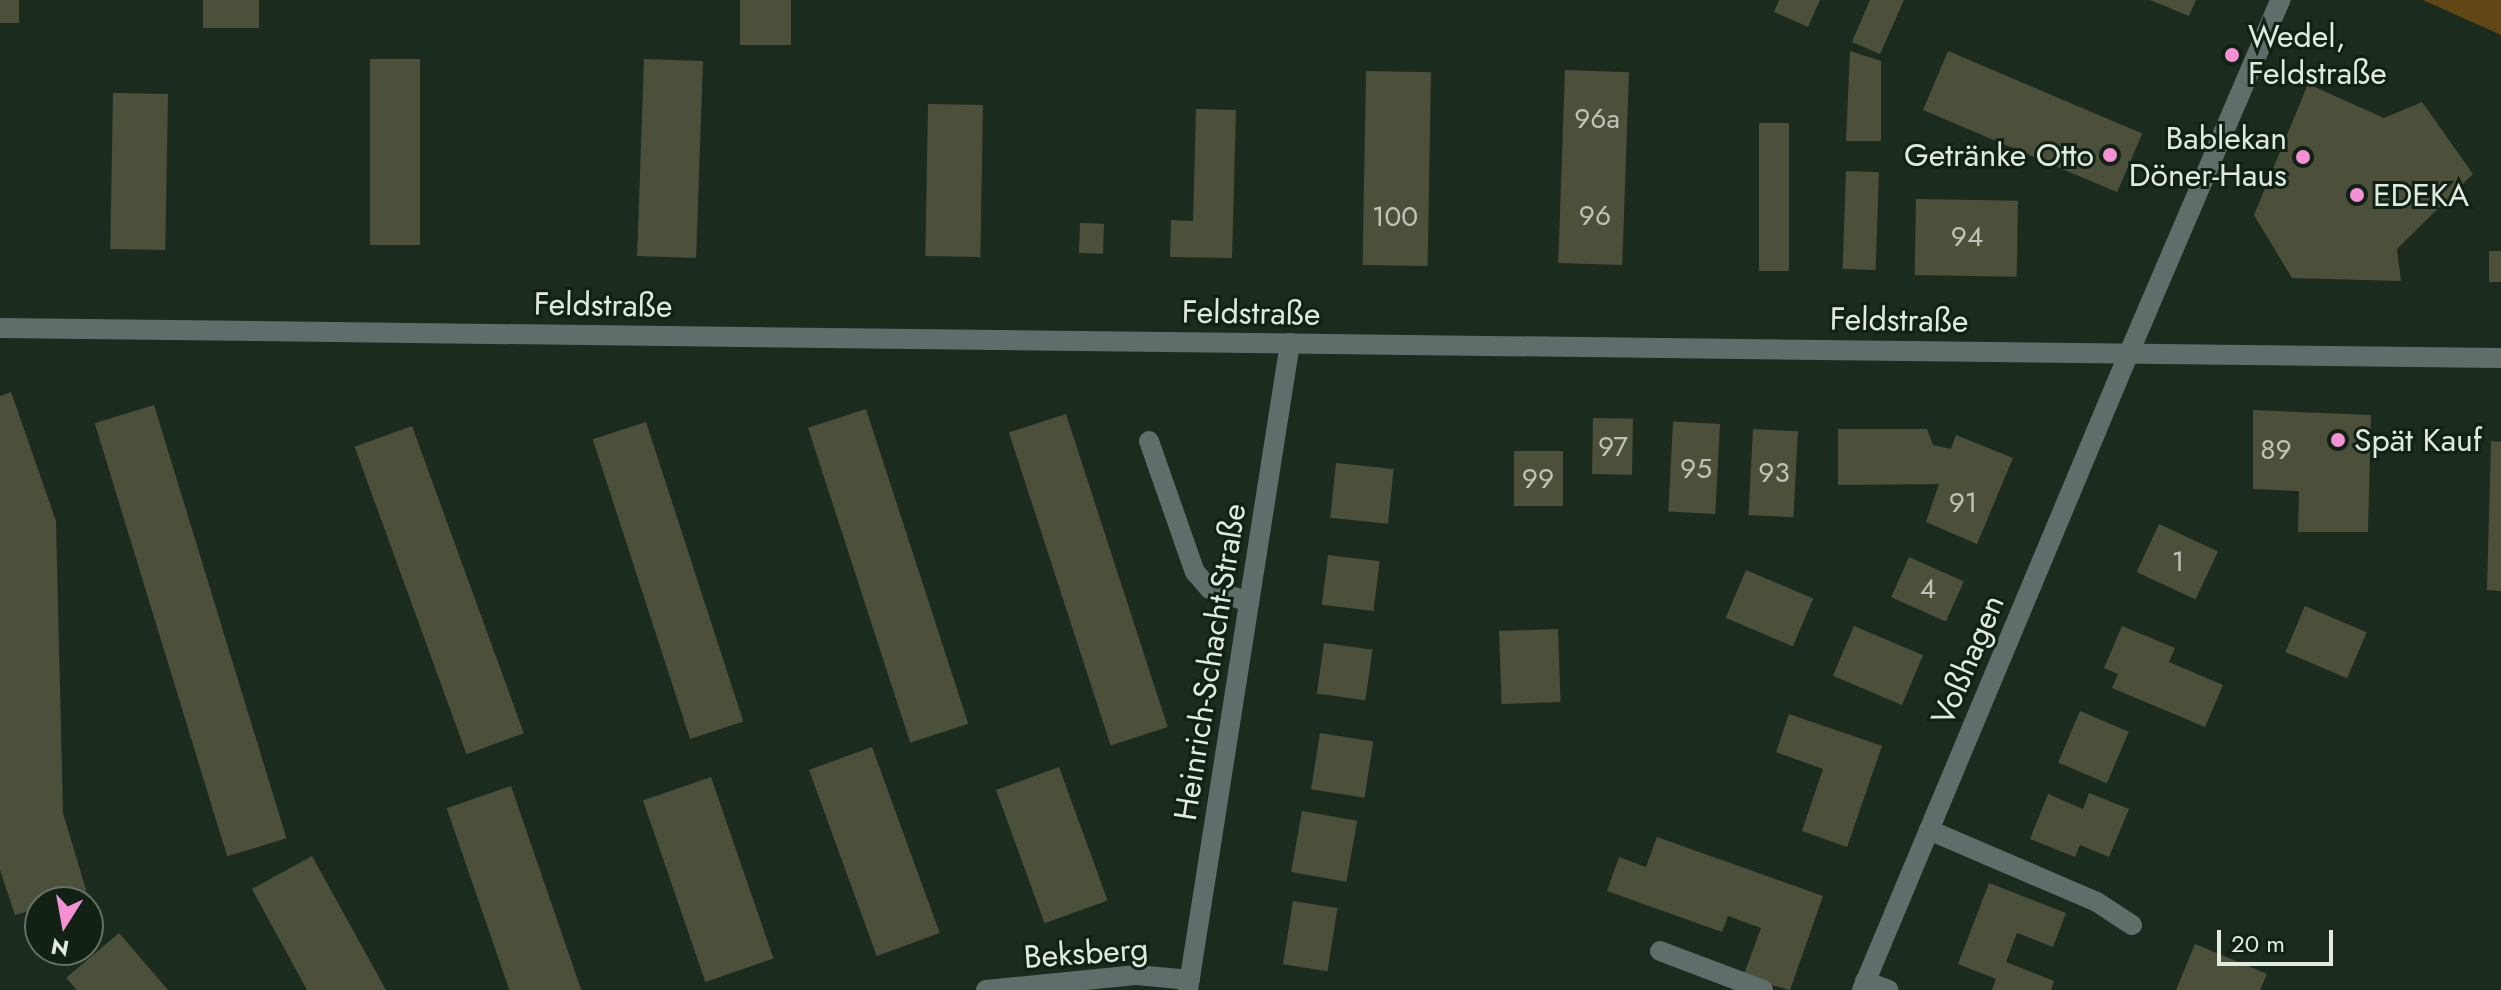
<!DOCTYPE html>
<meta charset="utf-8">
<style>
body{margin:0}
#map{position:relative;width:2501px;height:990px;overflow:hidden;background:#1b2c1e;font-family:Jost,sans-serif}
div>[style]{position:absolute}
[style*='--x']{left:calc(var(--x)*1px);top:calc(var(--y)*1px);width:calc(var(--w)*1px);rotate:calc(var(--a)*1deg)}
.green>*{inset:0;background:#604715}
.building>*{inset:0;background:#4c503a;transform-origin:0 0}
.service>*{height:20px;margin:-10px;padding:0 10px;transform-origin:10px;border-radius:10px;background:#616d6b}
.minor>*{height:20px;margin:-10px;padding:0 10px;transform-origin:10px;border-radius:10px;background:#616d6b}
.tertiary>*{height:20px;margin:-10px;padding:0 10px;transform-origin:10px;border-radius:10px;background:#616d6b}
.dots>*{width:22px;height:22px;translate:-50% -50%;box-sizing:border-box;border:4px solid #112214;border-radius:50%}
span{translate:-50% -50%;white-space:nowrap;text-align:center;line-height:1.15;-webkit-text-stroke:6px #112214;paint-order:stroke}
.number-label{font-size:28px;color:#bbc4b7}
.number-label span{-webkit-text-stroke-width:0}
.poi-label{font-size:32px;color:#e0eae1}
.left{translate:0 -50%;text-align:left}
.right{translate:-100% -50%;text-align:right}
.street-label{font-size:32px;color:#e0eae1}
.north{position:absolute;left:24px;top:886px;width:80px;height:80px;box-sizing:border-box;background:#112214;border:2px solid #647266;border-radius:50%;rotate:191deg;font-size:22px;font-weight:700;line-height:32px;text-align:center;color:#e0eae1}
.north::after{content:'';display:block;margin:auto;width:28px;height:36px;background:#f491d4;clip-path:polygon(50% 0,100% 100%,50% 72%,0 100%)}
.scale{position:absolute;left:2217px;top:930px;width:116px;height:36px;box-sizing:border-box;border:4px solid #e0eae1;border-top:0;padding-left:10px;font-size:24px;line-height:28px;white-space:nowrap;color:#e0eae1;-webkit-text-stroke:6px #112214;paint-order:stroke}
</style>
<div id="map">
<div class="green">
<div style="clip-path:polygon(2423px 0,2501px 0,2501px 35px)"></div>
</div>
<div class="building">
<div style="left:0;top:0;width:19px;height:23px"></div>
<div style="left:203px;top:0;width:56px;height:28px"></div>
<div style="left:740px;top:0;width:51px;height:45px"></div>
<div style="clip-path:polygon(1779px 0,1820px 0,1808px 27px,1774px 12px)"></div>
<div style="clip-path:polygon(1870px 0,1904px 0,1880px 54px,1852px 42px)"></div>
<div style="clip-path:polygon(2150px 0,2196px 0,2189px 16px)"></div>
<div style="clip-path:polygon(1850px 51px,1881px 61px,1881px 141px,1846px 141px)"></div>
<div style="left:1948px;top:51px;width:211px;height:64px;rotate:23deg"></div>
<div style="left:370px;top:59px;width:50px;height:186px"></div>
<div style="left:644px;top:59px;width:59px;height:197px;rotate:2deg"></div>
<div style="left:1565px;top:70px;width:64px;height:193px;rotate:2deg"></div>
<div style="left:1366px;top:71px;width:65px;height:194px;rotate:1deg"></div>
<div style="clip-path:polygon(2308px 84px,2384px 118px,2422px 102px,2473px 174px,2397px 249px,2401px 281px,2292px 278px,2254px 215px)"></div>
<div style="left:113px;top:93px;width:55px;height:156px;rotate:1deg"></div>
<div style="left:928px;top:104px;width:55px;height:152px;rotate:1deg"></div>
<div style="clip-path:polygon(1196px 109px,1236px 110px,1232px 258px,1170px 257px,1171px 220px,1193px 221px)"></div>
<div style="left:1759px;top:123px;width:30px;height:148px"></div>
<div style="left:1846px;top:171px;width:33px;height:98px;rotate:2deg"></div>
<div style="left:1916px;top:199px;width:102px;height:76px;rotate:1deg"></div>
<div style="left:1080px;top:223px;width:24px;height:30px;rotate:2deg"></div>
<div style="left:2489px;top:251px;width:12px;height:31px"></div>
<div style="clip-path:polygon(11px 392px,56px 521px,63px 813px,87px 893px,15px 915px,0 870px,0 396px)"></div>
<div style="left:154px;top:405px;width:453px;height:62px;rotate:73deg"></div>
<div style="left:866px;top:409px;width:331px;height:61px;rotate:72deg"></div>
<div style="clip-path:polygon(2253px 410px,2371px 415px,2368px 532px,2298px 532px,2299px 491px,2253px 489px)"></div>
<div style="left:1066px;top:414px;width:329px;height:60px;rotate:72deg"></div>
<div style="left:1593px;top:418px;width:40px;height:56px;rotate:1deg"></div>
<div style="left:646px;top:422px;width:315px;height:56px;rotate:72deg"></div>
<div style="left:1720px;top:424px;width:90px;height:47px;rotate:93deg"></div>
<div style="left:412px;top:426px;width:327px;height:61px;rotate:70deg"></div>
<div style="left:1753px;top:429px;width:45px;height:86px;rotate:3deg"></div>
<div style="clip-path:polygon(1838px 429px,1927px 429px,1933px 445px,1951px 449px,1956px 435px,2013px 458px,1977px 544px,1926px 522px,1939px 484px,1838px 485px)"></div>
<div style="clip-path:polygon(2491px 441px,2501px 442px,2501px 591px,2487px 590px)"></div>
<div style="left:1514px;top:451px;width:49px;height:55px"></div>
<div style="left:1336px;top:463px;width:58px;height:55px;rotate:6deg"></div>
<div style="left:2159px;top:524px;width:65px;height:53px;rotate:25deg"></div>
<div style="left:1328px;top:555px;width:52px;height:50px;rotate:7deg"></div>
<div style="left:1909px;top:557px;width:60px;height:44px;rotate:24deg"></div>
<div style="left:1746px;top:570px;width:73px;height:52px;rotate:23deg"></div>
<div style="left:2305px;top:606px;width:67px;height:50px;rotate:23deg"></div>
<div style="left:1854px;top:626px;width:75px;height:54px;rotate:23deg"></div>
<div style="clip-path:polygon(2122px 626px,2175px 648px,2169px 662px,2223px 685px,2205px 727px,2112px 688px,2118px 674px,2104px 668px)"></div>
<div style="left:1558px;top:629px;width:73px;height:59px;rotate:88deg"></div>
<div style="left:1324px;top:643px;width:49px;height:51px;rotate:8deg"></div>
<div style="left:2080px;top:711px;width:53px;height:56px;rotate:23deg"></div>
<div style="clip-path:polygon(1789px 714px,1882px 746px,1847px 847px,1802px 831px,1823px 769px,1776px 752px)"></div>
<div style="left:1320px;top:733px;width:54px;height:57px;rotate:9deg"></div>
<div style="left:872px;top:747px;width:198px;height:67px;rotate:70deg"></div>
<div style="left:1059px;top:767px;width:142px;height:67px;rotate:70deg"></div>
<div style="left:711px;top:777px;width:192px;height:72px;rotate:71deg"></div>
<div style="left:511px;top:786px;width:216px;height:68px;rotate:71deg"></div>
<div style="clip-path:polygon(2089px 793px,2129px 809px,2109px 857px,2080px 845px,2075px 857px,2030px 839px,2048px 794px,2083px 809px)"></div>
<div style="left:1302px;top:811px;width:56px;height:62px;rotate:10deg"></div>
<div style="clip-path:polygon(1657px 837px,1823px 896px,1790px 990px,1743px 977px,1761px 928px,1728px 916px,1722px 932px,1607px 891px,1619px 857px,1646px 867px)"></div>
<div style="clip-path:polygon(312px 856px,386px 990px,307px 990px,252px 889px)"></div>
<div style="clip-path:polygon(1989px 883px,2066px 913px,2053px 947px,2017px 933px,2006px 962px,2054px 981px,2051px 990px,1992px 990px,1996px 979px,1958px 964px)"></div>
<div style="left:1293px;top:901px;width:45px;height:64px;rotate:9deg"></div>
<div style="clip-path:polygon(119px 933px,168px 990px,77px 990px,66px 978px)"></div>
<div style="clip-path:polygon(2195px 944px,2267px 974px,2260px 990px,2176px 990px)"></div>
</div>
<div class="service">
<div style="--x:1149;--y:441;--w:139;--a:70.7"></div>
<div style="--x:1195;--y:572;--w:23;--a:49"></div>
<div style="--x:1210;--y:589;--w:41;--a:18.4"></div>
<div style="--x:1929;--y:830;--w:183;--a:23.2"></div>
<div style="--x:2097;--y:902;--w:42;--a:33.3"></div>
<div style="--x:1660;--y:951;--w:110;--a:20.7"></div>
<div style="--x:1865;--y:981;--w:25;--a:21"></div>
</div>
<div class="minor">
<div style="--x:986;--y:990;--w:152;--a:-5.7"></div>
<div style="--x:1137;--y:975;--w:53;--a:5.4"></div>
<div style="--x:1188;--y:990;--w:655;--a:-81.04"></div>
<div style="--x:1862;--y:990;--w:691;--a:-67.26"></div>
</div>
<div class="tertiary">
<div style="--x:0;--y:328;--w:2501;--a:0.69"></div>
<div style="--x:2129;--y:353;--w:384;--a:-66.8"></div>
</div>
<div class="dots">
<div style="left:2232px;top:55px;background:#f491d4"></div>
<div style="left:2110px;top:155px;background:#f491d4"></div>
<div style="left:2303px;top:157px;background:#f491d4"></div>
<div style="left:2357px;top:195px;background:#f491d4"></div>
<div style="left:2338px;top:440px;background:#f491d4"></div>
</div>
<div class="number-label">
<span style="left:1597px;top:119px">96a</span>
<span style="left:1595px;top:216px">96</span>
<span style="left:1395px;top:217px">100</span>
<span style="left:1967px;top:237px">94</span>
<span style="left:1613px;top:447px">97</span>
<span style="left:2276px;top:450px">89</span>
<span style="left:1696px;top:469px">95</span>
<span style="left:1774px;top:473px">93</span>
<span style="left:1538px;top:479px">99</span>
<span style="left:1963px;top:503px">91</span>
<span style="left:2178px;top:562px">1</span>
<span style="left:1928px;top:589px">4</span>
</div>
<div class="poi-label">
<span class="left" style="left:2248px;top:55px">Wedel,<br>Feldstraße</span>
<span class="right" style="left:2287px;top:157px">Bablekan<br>Döner-Haus</span>
<span class="right" style="left:2094px;top:155px">Getränke Otto</span>
<span class="left" style="left:2373px;top:195px">EDEKA</span>
<span class="left" style="left:2354px;top:440px">Spät Kauf</span>
</div>
<div class="street-label">
<span style="left:603px;top:305px;rotate:1deg">Feldstraße</span>
<span style="left:1251px;top:313px;rotate:1deg">Feldstraße</span>
<span style="left:1899px;top:320px;rotate:1deg">Feldstraße</span>
<span style="left:1968px;top:660px;rotate:-67deg">Voßhagen</span>
<span style="left:1210px;top:662px;rotate:-81deg">Heinrich-Schacht-Straße</span>
<span style="left:1086px;top:953px;rotate:-4deg">Beksberg</span>
</div>
<div class="north">N</div>
<div class="scale">20 m</div>
</div>
